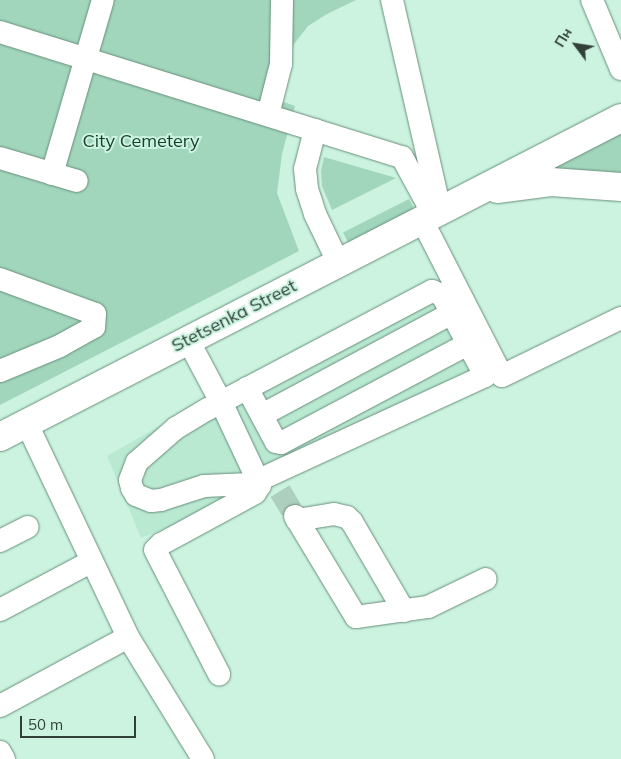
<!DOCTYPE html>
<meta charset="utf-8">
<style>
body{margin:0}
#map{position:relative;width:621px;height:759px;overflow:hidden;background:#cbf3df;font-family:Mulish,sans-serif}
div>[style]{position:absolute}
[style*='--x']{left:calc(var(--x)*1px);top:calc(var(--y)*1px);width:calc(var(--w)*1px);rotate:calc(var(--a)*1deg)}
.built>*{inset:0;background:#bae9d2}
.green>*{inset:0;background:#a1d6bc;transform-origin:0 0}
.minor-tunnel>*{height:22px;margin-top:-11px;transform-origin:0;background:repeating-linear-gradient(90deg,#accfbe 0 22px,transparent 0 33px)}
.roads{filter:drop-shadow(0 0 1px #698e7c) drop-shadow(0 0 1px #698e7c)}
.minor>*{height:22px;margin:-11px;padding:0 11px;transform-origin:11px;border-radius:11px;background:#fff}
.major>*{height:28px;margin:-14px;padding:0 14px;transform-origin:14px;border-radius:14px;background:#fff}
span{translate:-50% -50%;white-space:nowrap;text-align:center;line-height:1.15;-webkit-text-stroke:4px #cbf3df;paint-order:stroke}
.park-label{font-size:18px;color:#183f2e}
.street-label{font-size:18px;color:#314139}
.north{position:absolute;left:551px;top:20px;width:50px;height:50px;-webkit-text-stroke:4px #cbf3df;paint-order:stroke;rotate:301deg;font-size:14px;font-weight:700;line-height:20px;text-align:center;color:#314139}
.north::after{content:'';display:block;margin:auto;width:18px;height:22px;background:#314139;clip-path:polygon(50% 0,100% 100%,50% 72%,0 100%)}
.scale{position:absolute;left:20px;top:716px;width:116px;height:22px;box-sizing:border-box;border:2px solid #314139;border-top:0;padding-left:6px;font-size:15px;line-height:18px;white-space:nowrap;color:#314139;-webkit-text-stroke:4px #cbf3df;paint-order:stroke}
</style>
<div id="map">
<div class="built">
<div style="clip-path:polygon(437px 281px,491px 381px,252px 492px,141px 538px,107px 456px,205px 400px)"></div>
</div>
<div class="green">
<div style="clip-path:polygon(0 0,356px 0,327px 14px,308px 26px,294px 44px,288px 64px,281px 101px,295px 106px,282px 154px,277px 193px,299px 251px,0 405px)"></div>
<div style="clip-path:polygon(621px 127px,621px 174px,552px 167px)"></div>
<div style="clip-path:polygon(324px 157px,396px 178px,332px 210px,322px 186px,321px 171px)"></div>
<div style="left:409px;top:199px;width:11px;height:74px;rotate:63deg"></div>
</div>
<div class="minor-tunnel">
<div style="--x:280;--y:491;--w:29;--a:59"></div>
</div>
<div class="roads">
<div class="minor">
<div style="--x:392;--y:0;--w:211;--a:77.1"></div>
<div style="--x:592;--y:0;--w:75;--a:67.2"></div>
<div style="--x:0;--y:32;--w:421;--a:17.3"></div>
<div style="--x:402;--y:157;--w:65;--a:61.5"></div>
<div style="--x:268;--y:115;--w:53;--a:-75.7"></div>
<div style="--x:281;--y:64;--w:64;--a:-89.1"></div>
<div style="--x:315;--y:130;--w:40;--a:104.4"></div>
<div style="--x:305;--y:169;--w:20;--a:84"></div>
<div style="--x:307;--y:189;--w:26;--a:72"></div>
<div style="--x:315;--y:214;--w:53;--a:64.4"></div>
<div style="--x:0;--y:158;--w:80;--a:16.6"></div>
<div style="--x:52;--y:174;--w:181;--a:-73.7"></div>
<div style="--x:422;--y:220;--w:175;--a:62.9"></div>
<div style="--x:502;--y:376;--w:132;--a:-26"></div>
<div style="--x:0;--y:279;--w:101;--a:20.2"></div>
<div style="--x:95;--y:314;--w:13;--a:94"></div>
<div style="--x:94;--y:327;--w:39;--a:151"></div>
<div style="--x:60;--y:346;--w:65;--a:157.4"></div>
<div style="--x:188;--y:340;--w:70;--a:62"></div>
<div style="--x:221;--y:402;--w:92;--a:64.8"></div>
<div style="--x:260;--y:485;--w:9;--a:122"></div>
<div style="--x:255;--y:493;--w:107;--a:151.5"></div>
<div style="--x:161;--y:544;--w:8;--a:135"></div>
<div style="--x:155;--y:550;--w:140;--a:62.7"></div>
<div style="--x:473;--y:353;--w:26;--a:62"></div>
<div style="--x:485;--y:376;--w:259;--a:155.3"></div>
<div style="--x:250;--y:484;--w:46;--a:177.5"></div>
<div style="--x:204;--y:486;--w:45;--a:162"></div>
<div style="--x:161;--y:500;--w:10;--a:174"></div>
<div style="--x:151;--y:501;--w:16;--a:-158"></div>
<div style="--x:136;--y:495;--w:8;--a:-120"></div>
<div style="--x:132;--y:488;--w:8;--a:-104"></div>
<div style="--x:130;--y:480;--w:19;--a:-69"></div>
<div style="--x:137;--y:462;--w:52;--a:-41.1"></div>
<div style="--x:176;--y:428;--w:37;--a:-31"></div>
<div style="--x:208;--y:409;--w:253;--a:-27.8"></div>
<div style="--x:432;--y:291;--w:11;--a:22"></div>
<div style="--x:442;--y:295;--w:66;--a:61.9"></div>
<div style="--x:473;--y:353;--w:15;--a:-28"></div>
<div style="--x:247;--y:388;--w:61;--a:61.8"></div>
<div style="--x:276;--y:442;--w:5;--a:11"></div>
<div style="--x:281;--y:443;--w:212;--a:-27.9"></div>
<div style="--x:262;--y:415;--w:216;--a:-28.2"></div>
<div style="--x:27;--y:424;--w:236;--a:64.6"></div>
<div style="--x:128;--y:637;--w:143;--a:58.4"></div>
<div style="--x:295;--y:516;--w:118;--a:58.9"></div>
<div style="--x:356;--y:617;--w:73;--a:-7.9"></div>
<div style="--x:428;--y:607;--w:64;--a:-25.8"></div>
<div style="--x:297;--y:520;--w:37;--a:-9"></div>
<div style="--x:334;--y:514;--w:13;--a:13"></div>
<div style="--x:347;--y:517;--w:7;--a:45"></div>
<div style="--x:352;--y:522;--w:103;--a:59.7"></div>
<div style="--x:0;--y:541;--w:31;--a:-27"></div>
<div style="--x:0;--y:610;--w:104;--a:-28"></div>
<div style="--x:0;--y:706;--w:145;--a:-28.3"></div>
<div style="--x:0;--y:752;--w:8;--a:60"></div>
</div>
<div class="major">
<div style="--x:497;--y:189;--w:54;--a:-7.4"></div>
<div style="--x:551;--y:182;--w:70;--a:4.1"></div>
<div style="--x:0;--y:437;--w:698;--a:-27.19"></div>
</div>
</div>
<div class="park-label">
<span style="left:141px;top:141px">City Cemetery</span>
</div>
<div class="street-label">
<span style="left:234px;top:316px;rotate:-27deg">Stetsenka Street</span>
</div>
<div class="north">Пн</div>
<div class="scale">50 m</div>
</div>
